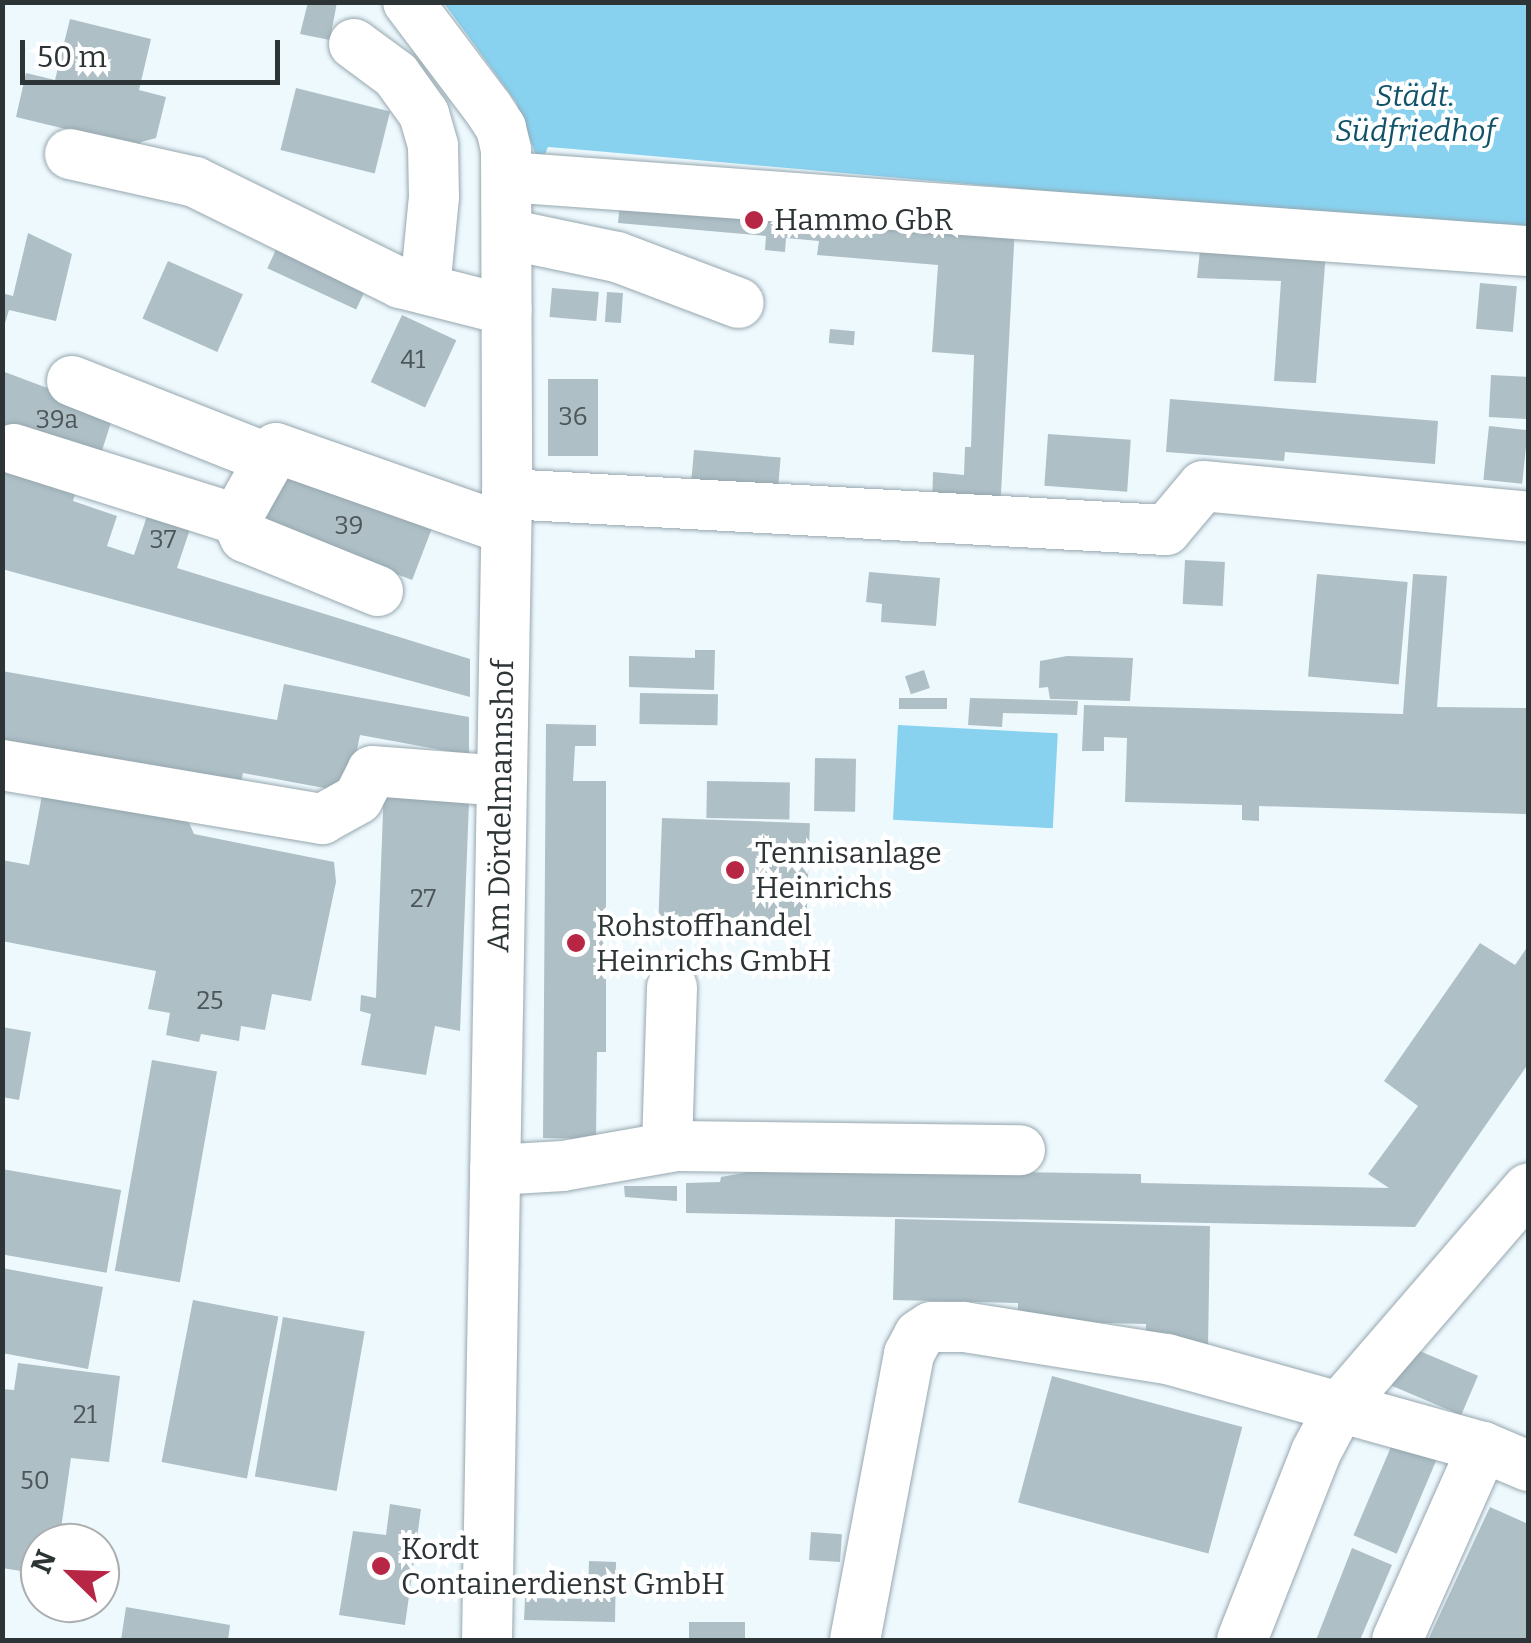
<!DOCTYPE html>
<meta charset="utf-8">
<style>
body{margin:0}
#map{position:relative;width:1531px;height:1643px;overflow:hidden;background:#eef9fe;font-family:Bitter,serif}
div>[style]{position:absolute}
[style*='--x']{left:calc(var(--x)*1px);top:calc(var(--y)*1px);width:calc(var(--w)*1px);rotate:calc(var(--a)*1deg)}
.green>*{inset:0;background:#88d2f0;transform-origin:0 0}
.building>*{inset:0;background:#aebfc6;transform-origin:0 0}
.roads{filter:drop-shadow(0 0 2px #96a7ae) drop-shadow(0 0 2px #96a7ae)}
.minor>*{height:50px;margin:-25px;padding:0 25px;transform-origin:25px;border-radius:25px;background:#fff}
.dots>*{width:28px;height:28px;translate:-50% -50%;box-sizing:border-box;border:5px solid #fff;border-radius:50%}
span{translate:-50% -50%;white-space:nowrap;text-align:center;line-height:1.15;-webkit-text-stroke:8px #fff;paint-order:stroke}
.number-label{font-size:25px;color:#4d575a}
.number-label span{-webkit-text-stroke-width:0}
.park-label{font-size:30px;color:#115268;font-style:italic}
.poi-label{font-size:30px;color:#2d3436}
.left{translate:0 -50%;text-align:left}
.street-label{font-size:30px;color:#2d3436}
.frame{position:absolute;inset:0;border:5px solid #2d3436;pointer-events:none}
.north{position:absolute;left:20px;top:1523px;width:100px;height:100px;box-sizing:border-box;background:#fff;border:2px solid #abaeaf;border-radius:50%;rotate:293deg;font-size:28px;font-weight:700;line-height:40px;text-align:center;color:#2d3436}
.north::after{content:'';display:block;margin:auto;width:35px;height:45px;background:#b82645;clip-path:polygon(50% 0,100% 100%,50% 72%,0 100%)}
.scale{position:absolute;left:20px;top:40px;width:260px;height:45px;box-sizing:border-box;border:5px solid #2d3436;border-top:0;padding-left:12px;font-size:30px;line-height:35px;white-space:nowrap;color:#2d3436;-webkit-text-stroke:8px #fff;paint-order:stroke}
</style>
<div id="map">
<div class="green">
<div style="clip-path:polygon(444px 3px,1528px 3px,1528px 234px,573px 149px,548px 147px,540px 166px,516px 102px)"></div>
<div style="left:898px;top:725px;width:160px;height:95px;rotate:3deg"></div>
</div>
<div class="building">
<div style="clip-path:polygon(308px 2px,337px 2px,330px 40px,300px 34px)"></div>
<div style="clip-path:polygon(70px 19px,151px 39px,139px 90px,166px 97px,156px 138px,141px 142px,140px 147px,16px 117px,26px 73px,55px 80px)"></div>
<div style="left:296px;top:88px;width:97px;height:64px;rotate:14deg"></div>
<div style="clip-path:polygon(621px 193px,1015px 226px,1000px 513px,932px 508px,933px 472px,964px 475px,965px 447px,971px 447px,974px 355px,932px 352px,938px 265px,817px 255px,819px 241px,786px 238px,785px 252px,765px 250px,766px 236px,618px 223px)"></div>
<div style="clip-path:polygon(28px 233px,72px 254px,56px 321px,9px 310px,2px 333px,2px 293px,13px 296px)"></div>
<div style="left:280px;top:241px;width:98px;height:30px;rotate:25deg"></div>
<div style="clip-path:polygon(1201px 241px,1326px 251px,1316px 383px,1274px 381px,1281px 281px,1197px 278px)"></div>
<div style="left:168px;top:261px;width:82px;height:63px;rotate:24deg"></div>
<div style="left:1480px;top:283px;width:37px;height:46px;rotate:5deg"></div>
<div style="left:552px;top:288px;width:47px;height:29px;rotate:5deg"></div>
<div style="left:607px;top:292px;width:16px;height:30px;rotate:4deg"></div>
<div style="left:402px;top:315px;width:60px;height:74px;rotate:25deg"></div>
<div style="left:830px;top:329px;width:25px;height:14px;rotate:5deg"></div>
<div style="clip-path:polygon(2px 371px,114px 413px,98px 463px,2px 427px)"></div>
<div style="left:1491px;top:375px;width:37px;height:42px;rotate:3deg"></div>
<div style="left:548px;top:379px;width:50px;height:77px"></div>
<div style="clip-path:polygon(1170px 399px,1438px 421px,1435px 464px,1285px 452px,1284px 461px,1166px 452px)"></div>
<div style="left:1489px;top:426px;width:39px;height:54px;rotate:6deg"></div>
<div style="left:1048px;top:434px;width:83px;height:52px;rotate:4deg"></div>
<div style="left:694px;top:450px;width:87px;height:36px;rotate:5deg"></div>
<div style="clip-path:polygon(2px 462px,77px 487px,73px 501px,117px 516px,107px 546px,134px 555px,148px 513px,191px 526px,177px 568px,470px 659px,470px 697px,2px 569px)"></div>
<div style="left:284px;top:473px;width:158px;height:54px;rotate:21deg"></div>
<div style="left:1185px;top:560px;width:40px;height:44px;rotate:3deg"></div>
<div style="clip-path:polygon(869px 572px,940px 578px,936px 626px,881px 622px,882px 604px,866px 602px)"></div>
<div style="left:1317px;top:574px;width:91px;height:103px;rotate:5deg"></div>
<div style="clip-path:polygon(1413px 574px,1447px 576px,1437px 707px,1528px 708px,1528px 814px,1259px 806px,1259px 821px,1242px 820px,1242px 805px,1125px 802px,1127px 738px,1104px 737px,1104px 751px,1082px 751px,1084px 705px,1403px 714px)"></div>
<div style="clip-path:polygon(695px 650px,715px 650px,714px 690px,629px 687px,629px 656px,695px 658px)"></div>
<div style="clip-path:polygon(1067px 656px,1133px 658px,1130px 701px,1050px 699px,1048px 687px,1039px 688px,1040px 661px)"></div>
<div style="left:924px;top:670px;width:19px;height:20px;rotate:72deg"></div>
<div style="clip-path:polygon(2px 671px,277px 720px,284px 684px,469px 717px,469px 755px,360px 735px,351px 779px,335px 790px,243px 773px,240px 788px,2px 747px)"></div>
<div style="left:640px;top:693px;width:78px;height:31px;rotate:1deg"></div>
<div style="left:899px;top:698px;width:48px;height:11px"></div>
<div style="clip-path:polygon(970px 698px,1078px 701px,1077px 715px,1003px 713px,1002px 727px,968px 725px)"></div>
<div style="clip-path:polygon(546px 724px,596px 725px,596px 746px,575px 746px,573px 781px,606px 781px,606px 1052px,597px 1052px,596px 1139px,543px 1138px)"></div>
<div style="left:815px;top:758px;width:41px;height:53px;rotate:1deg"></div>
<div style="left:707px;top:781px;width:83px;height:37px;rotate:1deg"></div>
<div style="clip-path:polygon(384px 785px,469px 803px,460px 1031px,435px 1026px,426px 1075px,361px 1065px,371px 1014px,360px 1011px,361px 995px,376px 998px)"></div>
<div style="clip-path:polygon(43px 790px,187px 818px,194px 834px,334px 862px,336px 882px,311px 1001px,272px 994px,265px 1030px,241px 1026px,239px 1041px,201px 1034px,199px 1042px,166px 1035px,170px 1013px,148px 1009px,156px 971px,2px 941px,2px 860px,29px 865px)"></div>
<div style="left:662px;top:818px;width:148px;height:99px;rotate:2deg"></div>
<div style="clip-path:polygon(1480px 943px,1515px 965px,1528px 946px,1528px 1064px,1415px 1227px,686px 1213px,686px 1183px,720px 1182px,721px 1177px,771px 1168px,1141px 1174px,1141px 1183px,1389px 1188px,1368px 1174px,1418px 1106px,1384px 1081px)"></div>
<div style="clip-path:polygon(2px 1027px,31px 1032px,19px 1100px,2px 1097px)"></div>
<div style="left:152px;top:1060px;width:66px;height:214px;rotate:10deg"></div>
<div style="left:2px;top:1169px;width:121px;height:84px;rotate:10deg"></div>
<div style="clip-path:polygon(624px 1186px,677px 1186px,677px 1201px,625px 1197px)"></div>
<div style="clip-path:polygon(895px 1219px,1210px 1226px,1208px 1348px,1145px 1347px,1146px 1324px,1018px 1321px,1018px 1303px,893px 1300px)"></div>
<div style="clip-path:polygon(2px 1268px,103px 1287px,88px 1369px,2px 1353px)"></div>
<div style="left:193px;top:1300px;width:87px;height:165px;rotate:11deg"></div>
<div style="left:283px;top:1317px;width:83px;height:162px;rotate:10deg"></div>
<div style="left:1408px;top:1346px;width:76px;height:43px;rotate:23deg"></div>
<div style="clip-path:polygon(18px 1363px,120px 1376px,109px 1462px,71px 1458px,59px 1543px,40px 1543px,40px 1574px,2px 1568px,2px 1389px,14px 1390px)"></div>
<div style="left:1052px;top:1376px;width:197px;height:131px;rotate:15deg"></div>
<div style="left:1396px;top:1435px;width:47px;height:109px;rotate:23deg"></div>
<div style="clip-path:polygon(390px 1504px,421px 1509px,405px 1625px,339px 1615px,353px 1531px,386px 1535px)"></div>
<div style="clip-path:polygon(1490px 1507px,1528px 1524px,1528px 1640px,1428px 1640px)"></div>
<div style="left:811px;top:1532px;width:31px;height:28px;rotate:4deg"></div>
<div style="clip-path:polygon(1352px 1548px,1392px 1565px,1360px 1640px,1316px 1640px)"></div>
<div style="clip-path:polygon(589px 1561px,616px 1562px,615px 1622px,524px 1620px,525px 1598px,588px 1599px)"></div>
<div style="clip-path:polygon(126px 1607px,230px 1625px,228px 1640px,121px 1640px)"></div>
<div style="left:689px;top:1622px;width:56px;height:18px"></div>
</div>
<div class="roads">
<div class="minor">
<div style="--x:408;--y:2;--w:133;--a:53"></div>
<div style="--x:488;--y:108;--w:24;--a:57"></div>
<div style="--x:501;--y:128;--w:23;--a:77"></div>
<div style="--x:506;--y:150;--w:344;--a:89.8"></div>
<div style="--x:507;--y:494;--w:1146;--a:91"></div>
<div style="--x:354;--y:44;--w:52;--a:36.4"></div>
<div style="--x:396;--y:75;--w:48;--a:54.3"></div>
<div style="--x:424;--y:114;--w:33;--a:74"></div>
<div style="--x:433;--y:146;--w:51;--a:88.9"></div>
<div style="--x:434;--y:197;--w:92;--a:95.6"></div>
<div style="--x:70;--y:154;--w:128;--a:12.6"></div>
<div style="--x:195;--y:182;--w:229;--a:26.2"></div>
<div style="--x:400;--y:283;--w:110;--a:14.2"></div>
<div style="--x:507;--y:177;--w:1024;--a:4.15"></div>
<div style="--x:507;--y:234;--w:112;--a:11.8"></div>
<div style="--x:617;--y:257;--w:130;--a:20.7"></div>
<div style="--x:72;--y:381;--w:212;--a:21.6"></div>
<div style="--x:14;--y:449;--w:233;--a:17.5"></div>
<div style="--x:507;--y:494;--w:660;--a:3.13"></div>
<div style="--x:1166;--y:530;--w:57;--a:-49.9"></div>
<div style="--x:1203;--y:486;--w:326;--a:5.4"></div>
<div style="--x:378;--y:591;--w:144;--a:-157.9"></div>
<div style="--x:245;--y:537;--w:20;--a:-117"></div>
<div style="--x:236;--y:519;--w:81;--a:-60.6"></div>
<div style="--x:276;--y:448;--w:244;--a:19.4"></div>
<div style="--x:2;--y:765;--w:325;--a:9.6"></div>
<div style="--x:322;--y:819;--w:41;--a:-29.1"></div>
<div style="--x:358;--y:799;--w:31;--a:-63"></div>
<div style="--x:372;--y:771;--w:129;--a:4.4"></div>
<div style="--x:667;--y:1147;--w:160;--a:-88.2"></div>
<div style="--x:495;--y:1170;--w:68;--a:-3.4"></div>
<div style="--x:563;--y:1166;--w:116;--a:-10"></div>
<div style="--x:677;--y:1146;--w:343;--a:0.7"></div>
<div style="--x:1483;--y:1447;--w:49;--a:22.9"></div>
<div style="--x:855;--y:1640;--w:291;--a:-79.3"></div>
<div style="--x:909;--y:1354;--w:21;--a:-62"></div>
<div style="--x:919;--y:1335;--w:14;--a:-34"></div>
<div style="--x:931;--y:1327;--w:33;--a:0"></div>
<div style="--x:964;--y:1327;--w:206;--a:9"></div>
<div style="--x:1167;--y:1359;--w:328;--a:15.6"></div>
<div style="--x:1483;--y:1447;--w:211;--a:114"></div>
<div style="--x:1242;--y:1640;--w:202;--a:-68.5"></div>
<div style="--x:1316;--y:1452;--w:53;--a:-62"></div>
<div style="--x:1341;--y:1405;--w:286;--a:-49.2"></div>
</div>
</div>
<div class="dots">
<div style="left:754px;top:220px;background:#b82645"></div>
<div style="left:735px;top:870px;background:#b82645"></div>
<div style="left:576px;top:943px;background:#b82645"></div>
<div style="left:381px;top:1566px;background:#b82645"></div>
</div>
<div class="number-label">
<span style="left:413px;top:360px">41</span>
<span style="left:573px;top:417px">36</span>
<span style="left:57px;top:420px">39a</span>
<span style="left:349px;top:526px">39</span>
<span style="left:163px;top:540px">37</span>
<span style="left:423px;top:899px">27</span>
<span style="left:210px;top:1001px">25</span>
<span style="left:85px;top:1415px">21</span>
<span style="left:35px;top:1481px">50</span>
</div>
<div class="park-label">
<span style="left:1415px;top:113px">Städt.<br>Südfriedhof</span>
</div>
<div class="poi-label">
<span class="left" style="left:774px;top:220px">Hammo GbR</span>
<span class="left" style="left:755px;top:870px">Tennisanlage<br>Heinrichs</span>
<span class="left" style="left:596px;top:943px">Rohstoffhandel<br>Heinrichs GmbH</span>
<span class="left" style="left:401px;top:1566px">Kordt<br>Containerdienst GmbH</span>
</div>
<div class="street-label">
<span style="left:501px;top:806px;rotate:-89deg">Am Dördelmannshof</span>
</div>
<div class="frame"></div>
<div class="north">N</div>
<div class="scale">50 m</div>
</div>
